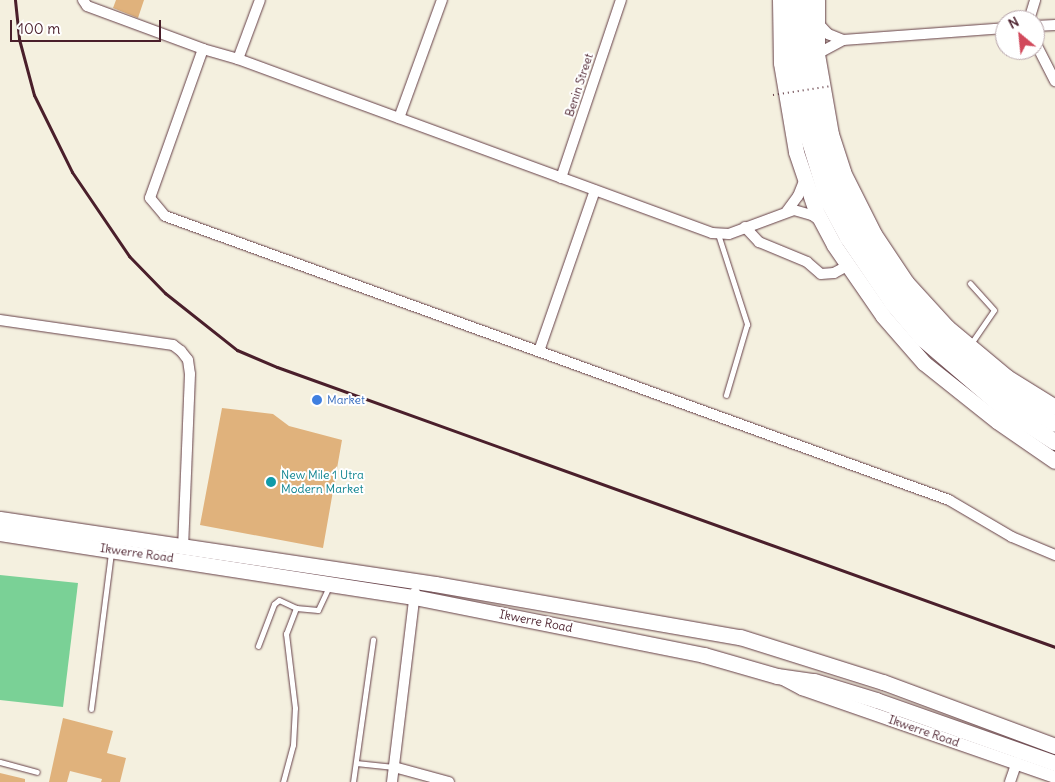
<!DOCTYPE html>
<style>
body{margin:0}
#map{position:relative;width:1055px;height:782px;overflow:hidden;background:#f4f0df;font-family:Delius,sans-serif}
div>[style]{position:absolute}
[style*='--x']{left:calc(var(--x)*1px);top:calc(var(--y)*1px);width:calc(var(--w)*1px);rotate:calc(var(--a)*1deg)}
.green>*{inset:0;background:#7ad196}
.building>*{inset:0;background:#e0b27c}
.roads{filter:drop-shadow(0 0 1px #643e46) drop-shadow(0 0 1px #643e46)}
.service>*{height:5px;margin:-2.5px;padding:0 2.5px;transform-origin:2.5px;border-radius:2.5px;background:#fff}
.minor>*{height:10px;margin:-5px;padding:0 5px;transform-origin:5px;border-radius:5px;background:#fff}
.tertiary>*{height:12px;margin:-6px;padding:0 6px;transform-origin:6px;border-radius:6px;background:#fff}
.primary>*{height:15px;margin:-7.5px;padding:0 7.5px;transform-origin:7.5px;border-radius:7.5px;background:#fff}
.trunk>*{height:16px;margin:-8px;padding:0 8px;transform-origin:8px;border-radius:8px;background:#fff}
.rail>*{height:3px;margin:-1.5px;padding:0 1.5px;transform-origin:1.5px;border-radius:1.5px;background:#4a1f2b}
.path-bridge>*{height:2px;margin-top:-1px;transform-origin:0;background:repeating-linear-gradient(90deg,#643e46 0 1px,transparent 0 5px)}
.dots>*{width:14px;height:14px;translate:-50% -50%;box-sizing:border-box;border:2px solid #fff;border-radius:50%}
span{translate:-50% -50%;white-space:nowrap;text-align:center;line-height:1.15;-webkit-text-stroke:4px #fff;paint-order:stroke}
.street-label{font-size:12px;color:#4a1f2b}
.shop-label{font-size:12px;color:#366cbe}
.left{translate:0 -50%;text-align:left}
.culture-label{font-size:12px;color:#0d838f}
.north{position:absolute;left:995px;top:10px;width:50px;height:50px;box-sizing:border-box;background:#fff;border:1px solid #b7a5aa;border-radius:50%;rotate:332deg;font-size:14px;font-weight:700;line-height:20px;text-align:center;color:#4a1f2b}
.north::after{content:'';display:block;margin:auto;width:18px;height:22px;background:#d1495b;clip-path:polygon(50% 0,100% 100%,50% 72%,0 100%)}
.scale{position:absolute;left:10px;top:20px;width:151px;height:22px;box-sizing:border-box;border:2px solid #4a1f2b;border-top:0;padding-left:6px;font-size:15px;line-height:18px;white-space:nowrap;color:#4a1f2b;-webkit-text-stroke:4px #fff;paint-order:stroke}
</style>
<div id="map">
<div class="green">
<div style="clip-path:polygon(0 575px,78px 583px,63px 707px,0 700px)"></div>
</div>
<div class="building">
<div style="clip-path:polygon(116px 0,144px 0,138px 18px,113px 8px)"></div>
<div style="clip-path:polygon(222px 408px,273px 414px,289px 426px,342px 440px,323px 548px,200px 525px)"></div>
<div style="clip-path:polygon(63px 718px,113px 731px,107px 753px,126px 758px,120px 782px,101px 782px,102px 779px,70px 771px,67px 782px,49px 782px)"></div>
<div style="clip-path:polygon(0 773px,25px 779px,25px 782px,0 782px)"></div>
</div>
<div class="roads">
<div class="service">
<div style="--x:718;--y:234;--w:95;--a:72.1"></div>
<div style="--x:747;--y:324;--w:74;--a:106.5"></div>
<div style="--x:970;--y:345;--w:42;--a:-55.6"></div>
<div style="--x:994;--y:310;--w:36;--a:-132"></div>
<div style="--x:258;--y:646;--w:45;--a:-69.1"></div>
<div style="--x:274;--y:604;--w:6;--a:-39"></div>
<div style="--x:279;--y:600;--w:19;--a:25"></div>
<div style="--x:91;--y:709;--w:158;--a:-82.7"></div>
<div style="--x:0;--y:762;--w:38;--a:15"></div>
<div style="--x:356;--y:763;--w:38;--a:6"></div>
<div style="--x:283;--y:782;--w:38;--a:-75"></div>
<div style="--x:293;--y:745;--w:37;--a:-87"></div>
<div style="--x:295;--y:708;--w:75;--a:-96.9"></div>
<div style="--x:286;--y:634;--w:28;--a:-69"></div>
<div style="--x:296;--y:608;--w:22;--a:5"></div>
<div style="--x:318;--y:610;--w:26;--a:-65"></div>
<div style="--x:353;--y:782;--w:144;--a:-82"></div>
</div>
<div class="minor">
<div style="--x:83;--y:0;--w:7;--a:56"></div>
<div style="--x:87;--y:6;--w:124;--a:20.3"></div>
<div style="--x:203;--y:49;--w:36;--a:16"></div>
<div style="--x:238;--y:59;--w:505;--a:20.16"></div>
<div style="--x:712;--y:233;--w:17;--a:3"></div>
<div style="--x:729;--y:234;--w:69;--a:-20.3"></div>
<div style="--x:794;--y:210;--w:19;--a:16"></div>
<div style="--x:812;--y:215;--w:9;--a:36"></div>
<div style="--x:1029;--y:20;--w:21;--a:-73"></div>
<div style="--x:816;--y:21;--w:18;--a:47"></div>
<div style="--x:828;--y:34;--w:16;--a:22"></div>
<div style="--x:1035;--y:26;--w:20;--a:-3"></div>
<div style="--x:1035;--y:42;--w:44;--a:62.9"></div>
<div style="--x:203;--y:49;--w:158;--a:109.6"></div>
<div style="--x:150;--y:198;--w:23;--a:50"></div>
<div style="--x:165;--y:216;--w:834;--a:19.91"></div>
<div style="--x:949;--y:500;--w:73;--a:30.4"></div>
<div style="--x:1012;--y:537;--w:47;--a:22.7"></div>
<div style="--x:817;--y:54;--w:30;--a:-28"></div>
<div style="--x:843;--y:40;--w:162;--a:-4.2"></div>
<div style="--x:238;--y:59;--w:63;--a:-69.6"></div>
<div style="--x:399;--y:118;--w:126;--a:-70"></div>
<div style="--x:561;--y:178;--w:188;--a:-71.4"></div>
<div style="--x:787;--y:211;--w:19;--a:-54"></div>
<div style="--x:798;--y:196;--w:16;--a:-68"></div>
<div style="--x:745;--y:227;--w:21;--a:47"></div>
<div style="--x:759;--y:242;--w:52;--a:22.6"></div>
<div style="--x:807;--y:262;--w:18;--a:41"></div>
<div style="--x:821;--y:274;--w:13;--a:-4"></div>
<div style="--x:834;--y:273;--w:15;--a:-28"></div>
<div style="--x:0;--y:320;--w:175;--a:8.2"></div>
<div style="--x:173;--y:345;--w:10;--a:37"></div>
<div style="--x:181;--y:351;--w:11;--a:52"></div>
<div style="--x:188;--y:360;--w:14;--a:82"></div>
<div style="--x:190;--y:374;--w:171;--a:92.3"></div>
<div style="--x:539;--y:351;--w:170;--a:-70.8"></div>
<div style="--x:394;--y:767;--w:57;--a:15.3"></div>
<div style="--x:392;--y:782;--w:191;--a:-83.1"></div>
<div style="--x:1010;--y:782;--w:21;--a:-71"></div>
</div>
<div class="tertiary">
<div style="--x:781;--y:678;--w:24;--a:28"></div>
<div style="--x:802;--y:689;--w:268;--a:19.2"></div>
</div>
<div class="primary">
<div style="--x:780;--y:0;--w:63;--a:89.1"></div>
<div style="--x:781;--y:63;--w:90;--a:80.4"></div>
<div style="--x:796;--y:152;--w:62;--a:71.3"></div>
<div style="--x:816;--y:211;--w:38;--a:62"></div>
<div style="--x:834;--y:245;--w:86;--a:55.4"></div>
<div style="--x:883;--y:316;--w:62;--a:48.9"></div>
<div style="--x:924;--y:363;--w:93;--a:38.5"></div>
<div style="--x:997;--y:421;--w:70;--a:34.6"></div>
<div style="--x:817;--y:0;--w:54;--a:90"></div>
<div style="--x:817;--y:54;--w:81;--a:80.1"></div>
<div style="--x:831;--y:134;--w:40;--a:72"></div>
<div style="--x:843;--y:172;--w:69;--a:63.4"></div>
<div style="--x:874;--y:234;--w:58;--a:56.3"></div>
<div style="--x:906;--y:282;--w:61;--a:47.7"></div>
<div style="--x:947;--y:327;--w:78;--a:39.8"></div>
<div style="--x:1007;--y:377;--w:57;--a:32"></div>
<div style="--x:0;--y:519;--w:440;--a:8.5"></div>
<div style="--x:435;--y:584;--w:310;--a:9.9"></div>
<div style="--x:740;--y:637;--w:150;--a:17.5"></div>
<div style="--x:883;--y:682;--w:184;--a:20.4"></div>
<div style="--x:0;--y:533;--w:419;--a:8.8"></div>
<div style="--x:414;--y:597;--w:296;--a:11.3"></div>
<div style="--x:704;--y:655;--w:76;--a:16"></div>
<div style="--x:777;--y:676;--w:37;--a:8"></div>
<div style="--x:814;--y:681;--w:65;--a:17"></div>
<div style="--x:876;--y:700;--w:190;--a:19.4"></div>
</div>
<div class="trunk">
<div style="--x:792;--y:0;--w:44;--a:91.3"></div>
<div style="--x:791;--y:44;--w:76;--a:80.9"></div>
<div style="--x:803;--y:119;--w:86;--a:73"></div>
<div style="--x:828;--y:201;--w:42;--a:61.6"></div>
<div style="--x:848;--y:238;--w:80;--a:55.7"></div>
<div style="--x:893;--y:304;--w:46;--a:49.4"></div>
<div style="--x:923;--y:339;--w:111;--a:40.6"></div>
<div style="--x:1007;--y:411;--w:57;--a:32.9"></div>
<div style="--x:804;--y:0;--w:62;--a:88.2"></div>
<div style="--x:806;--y:62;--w:71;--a:79.5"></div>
<div style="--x:819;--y:132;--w:66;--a:71.6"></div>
<div style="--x:840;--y:195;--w:40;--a:63.4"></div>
<div style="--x:858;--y:231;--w:75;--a:56.9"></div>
<div style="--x:899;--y:294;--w:61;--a:47.7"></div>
<div style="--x:940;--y:339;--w:76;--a:40.2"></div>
<div style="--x:998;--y:388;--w:67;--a:32.3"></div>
</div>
</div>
<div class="rail">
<div style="--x:15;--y:0;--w:39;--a:84"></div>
<div style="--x:19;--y:39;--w:58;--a:75"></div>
<div style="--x:34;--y:95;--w:86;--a:63.7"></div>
<div style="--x:72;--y:172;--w:102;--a:55.8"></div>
<div style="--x:129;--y:256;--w:52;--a:45.8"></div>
<div style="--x:165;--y:293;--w:92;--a:38.4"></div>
<div style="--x:237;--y:350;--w:43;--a:23"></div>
<div style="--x:277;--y:367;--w:827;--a:19.79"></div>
</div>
<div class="path-bridge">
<div style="--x:773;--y:95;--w:59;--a:-8.8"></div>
</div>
<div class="dots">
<div style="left:317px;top:400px;background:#3f7fe0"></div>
<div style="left:271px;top:482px;background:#0f9aa8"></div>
</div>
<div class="street-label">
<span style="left:579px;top:85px;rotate:-72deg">Benin Street</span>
<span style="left:137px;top:553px;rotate:8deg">Ikwerre Road</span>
<span style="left:536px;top:621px;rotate:11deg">Ikwerre Road</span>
<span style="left:924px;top:731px;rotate:19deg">Ikwerre Road</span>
</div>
<div class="shop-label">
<span class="left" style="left:327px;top:400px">Market</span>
</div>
<div class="culture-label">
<span class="left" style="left:281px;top:482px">New Mile 1 Utra<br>Modern Market</span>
</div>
<div class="north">N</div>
<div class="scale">100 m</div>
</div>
